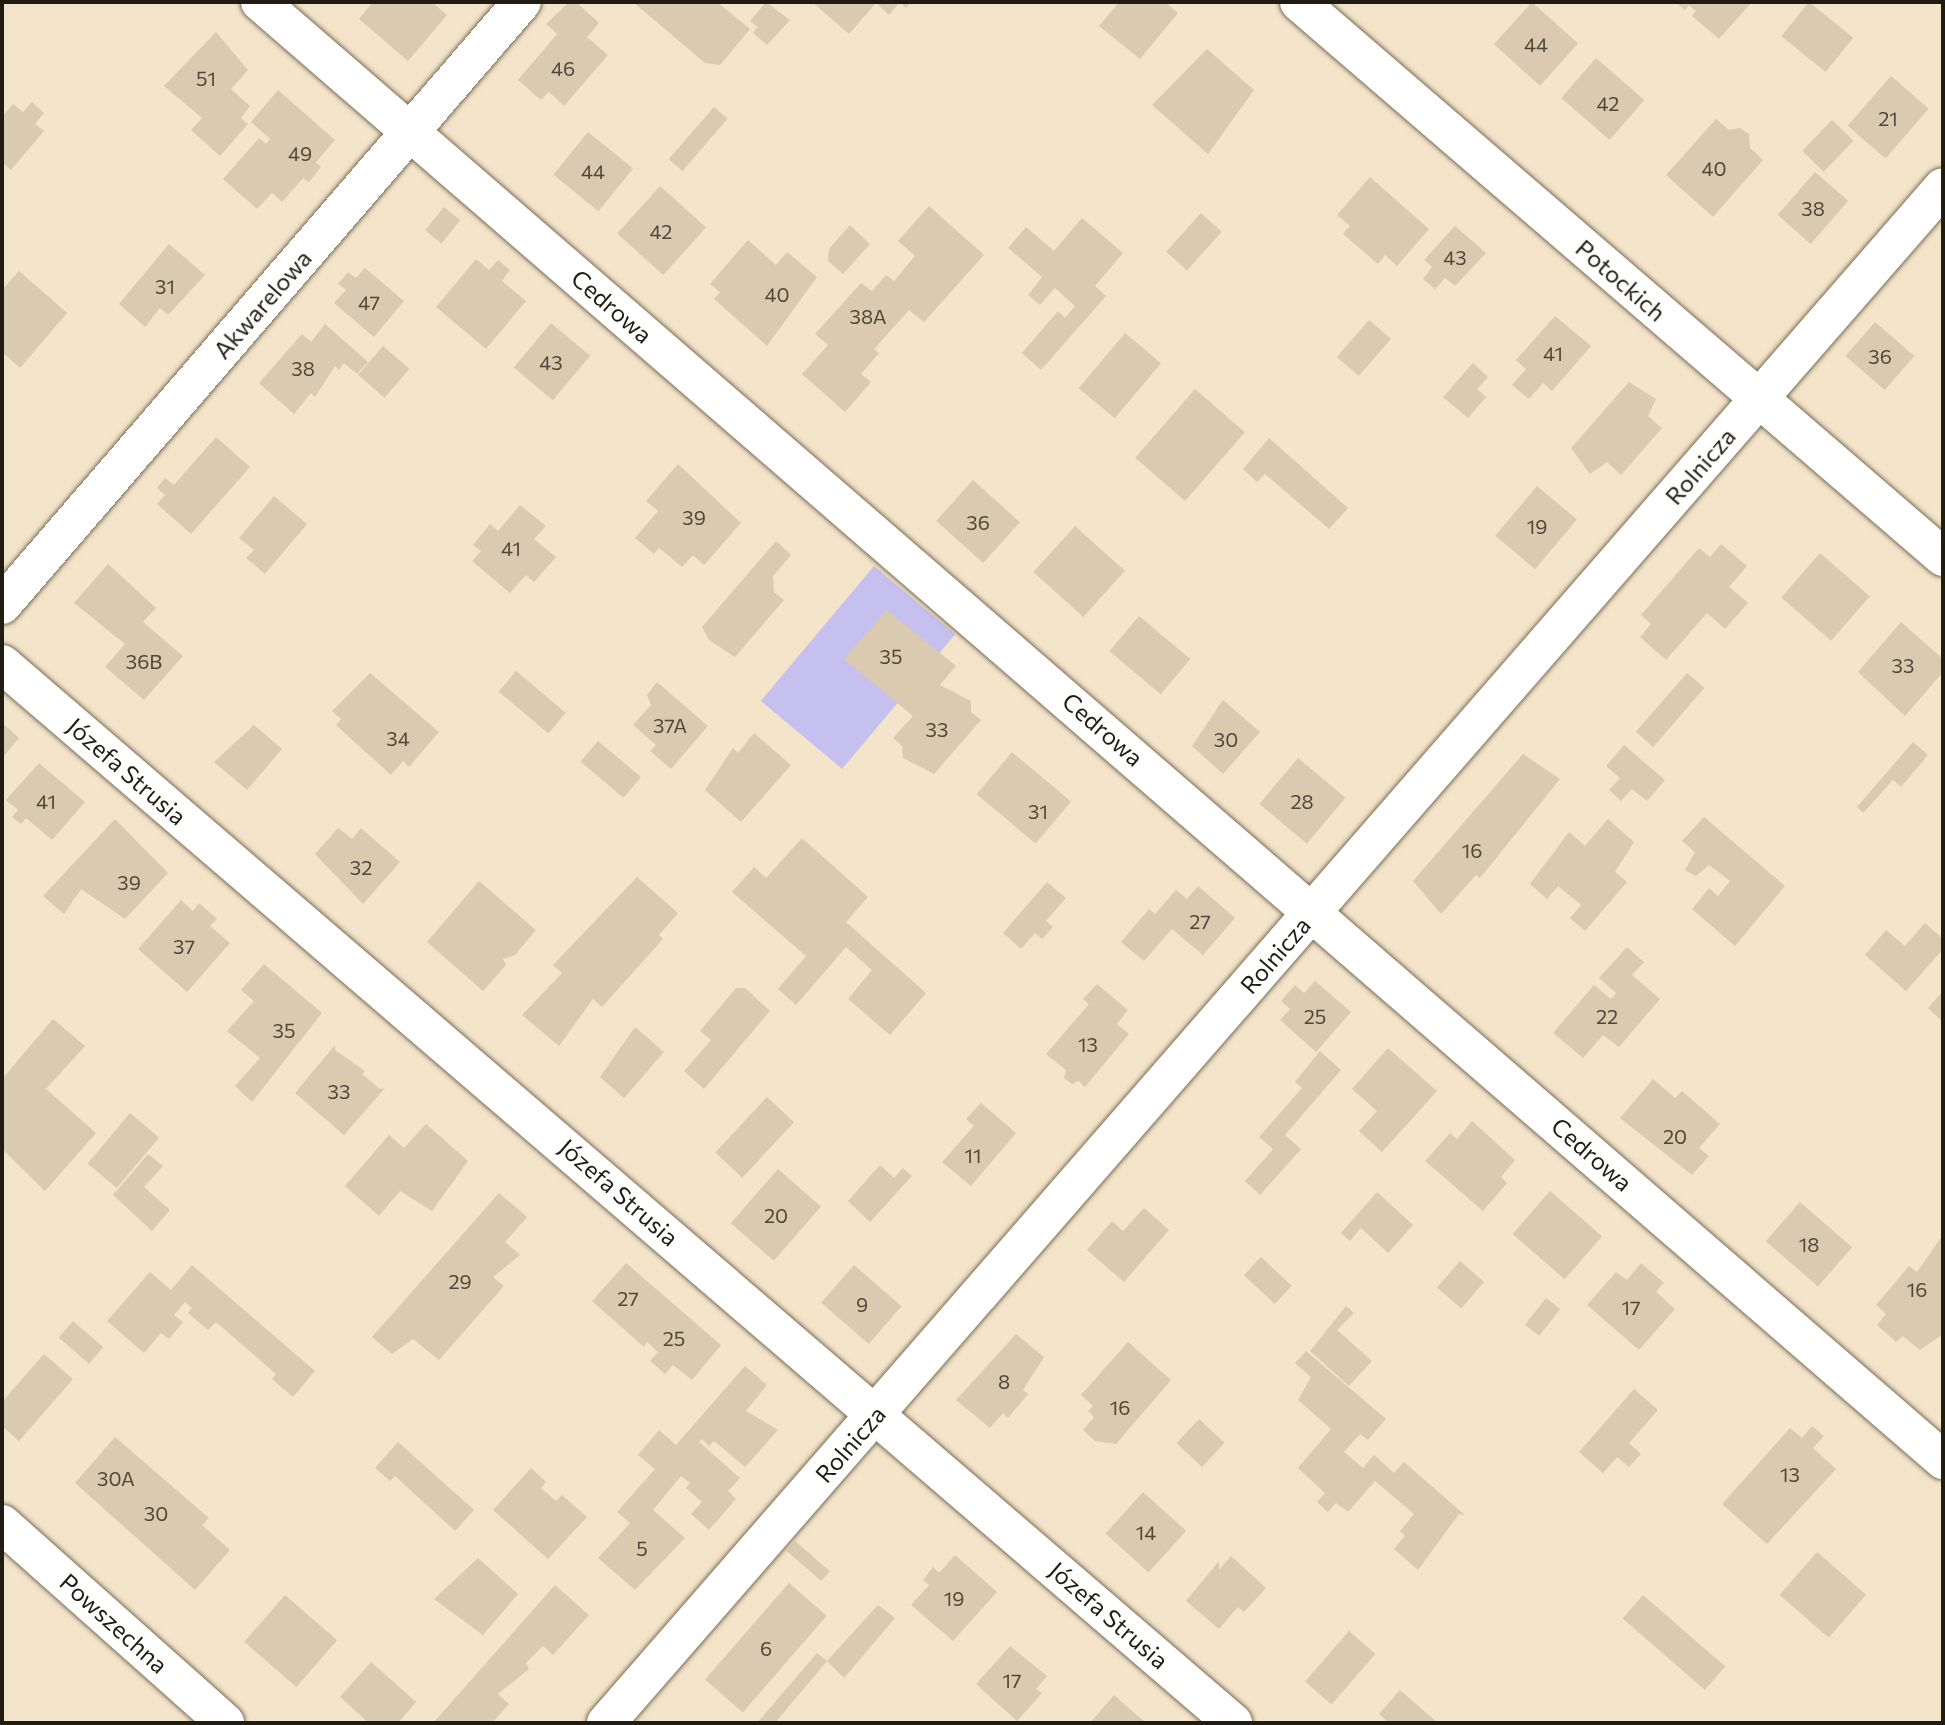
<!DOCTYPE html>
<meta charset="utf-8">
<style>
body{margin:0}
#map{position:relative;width:1945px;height:1725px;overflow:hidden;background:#f4e4ca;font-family:Commissioner,sans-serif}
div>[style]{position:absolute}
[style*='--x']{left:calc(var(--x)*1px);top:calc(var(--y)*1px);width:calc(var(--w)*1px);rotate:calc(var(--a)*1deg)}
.green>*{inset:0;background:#c6c0ee;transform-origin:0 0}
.building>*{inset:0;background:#d9cab0;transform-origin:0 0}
.roads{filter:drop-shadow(0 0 2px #7a6d56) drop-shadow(0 0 2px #7a6d56)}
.minor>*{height:38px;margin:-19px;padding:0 19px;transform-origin:19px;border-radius:19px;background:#fff}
span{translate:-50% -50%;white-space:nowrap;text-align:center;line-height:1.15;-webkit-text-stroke:6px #fff;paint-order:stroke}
.number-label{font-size:20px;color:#4f483a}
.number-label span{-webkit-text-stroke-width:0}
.street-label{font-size:24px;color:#211c12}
.frame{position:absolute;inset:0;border:4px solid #211c12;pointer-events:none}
</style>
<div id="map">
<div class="green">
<div style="left:874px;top:566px;width:106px;height:176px;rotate:40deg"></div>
</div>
<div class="building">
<div style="clip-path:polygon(373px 2px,432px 2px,447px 15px,408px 61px,359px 19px)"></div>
<div style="clip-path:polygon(569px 2px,576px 2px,599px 23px,587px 37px,608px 55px,564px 106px,549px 92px,541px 100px,518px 80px,557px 34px,546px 24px)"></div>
<div style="clip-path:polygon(633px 2px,717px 2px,750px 29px,720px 65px,705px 63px)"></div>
<div style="clip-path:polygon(766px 2px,790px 20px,767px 45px,753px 33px,758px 27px,750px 21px)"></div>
<div style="clip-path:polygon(812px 2px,911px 2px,906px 8px,900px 2px,889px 15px,876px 3px,849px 34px)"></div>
<div style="clip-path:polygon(1119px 2px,1165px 2px,1178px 13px,1140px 59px,1099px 26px)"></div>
<div style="left:1532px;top:2px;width:62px;height:57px;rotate:42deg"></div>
<div style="clip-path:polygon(1675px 2px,1752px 2px,1719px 39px,1692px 16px,1696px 11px,1689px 5px,1685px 10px)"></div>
<div style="left:1809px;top:2px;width:57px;height:44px;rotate:39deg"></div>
<div style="clip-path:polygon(216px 32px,248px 70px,231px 89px,250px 106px,241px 118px,248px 124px,220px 156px,191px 130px,202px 118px,164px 86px)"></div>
<div style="clip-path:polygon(1207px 49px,1254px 90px,1208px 154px,1152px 105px)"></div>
<div style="left:1596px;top:58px;width:64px;height:53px;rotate:41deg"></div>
<div style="left:1891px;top:76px;width:50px;height:66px;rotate:41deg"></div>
<div style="clip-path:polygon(278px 90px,335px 140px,316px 162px,321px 167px,309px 182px,303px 178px,282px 202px,272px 193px,257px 209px,223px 179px,259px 138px,266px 144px,270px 139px,251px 122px)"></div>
<div style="clip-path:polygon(32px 102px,44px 113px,35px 124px,44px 131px,11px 170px,2px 162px,2px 117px,13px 104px,23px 112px)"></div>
<div style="left:714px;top:107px;width:18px;height:69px;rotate:41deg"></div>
<div style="clip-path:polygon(1716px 119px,1729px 130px,1740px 128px,1749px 134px,1750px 148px,1763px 160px,1713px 217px,1666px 175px)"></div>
<div style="left:1832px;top:120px;width:30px;height:43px;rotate:44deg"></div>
<div style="left:588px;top:132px;width:58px;height:55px;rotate:39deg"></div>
<div style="left:1815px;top:172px;width:44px;height:57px;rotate:41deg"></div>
<div style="clip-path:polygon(1370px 177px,1429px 229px,1397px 266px,1385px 255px,1378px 264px,1343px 234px,1350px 226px,1337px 215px)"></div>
<div style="left:660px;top:186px;width:62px;height:64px;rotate:42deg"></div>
<div style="clip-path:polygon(929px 206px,984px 255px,924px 322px,909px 310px,874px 349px,879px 353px,861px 374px,871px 382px,845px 412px,802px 374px,828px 345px,815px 334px,861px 283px,872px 291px,886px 275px,894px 281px,915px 256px,898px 241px)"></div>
<div style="left:444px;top:207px;width:21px;height:30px;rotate:39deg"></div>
<div style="left:1201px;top:213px;width:28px;height:52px;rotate:42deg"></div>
<div style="clip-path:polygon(1082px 218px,1123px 253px,1095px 286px,1106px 296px,1041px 370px,1022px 353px,1058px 311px,1065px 318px,1075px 306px,1055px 288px,1040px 305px,1028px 295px,1042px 277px,1008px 248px,1026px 227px,1054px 251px)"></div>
<div style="clip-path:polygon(850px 225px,870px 244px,843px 274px,828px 261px,829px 249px)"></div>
<div style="clip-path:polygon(1455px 226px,1486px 253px,1455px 286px,1445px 278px,1435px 289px,1423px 279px,1432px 267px,1424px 260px)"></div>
<div style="clip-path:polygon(748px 240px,776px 265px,787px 252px,817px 277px,767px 346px,714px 299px,720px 292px,710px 284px)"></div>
<div style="clip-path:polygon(169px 244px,205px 275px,168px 315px,160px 308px,145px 327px,119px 304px)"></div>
<div style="clip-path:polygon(476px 259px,489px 270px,498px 260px,510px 270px,502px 281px,526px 301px,486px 349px,436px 307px)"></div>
<div style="clip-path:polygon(365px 268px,404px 301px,374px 337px,334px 303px,346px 290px,338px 284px,348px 272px,356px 278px)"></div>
<div style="clip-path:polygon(19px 271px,67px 313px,20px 368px,2px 352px,2px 290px)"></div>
<div style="clip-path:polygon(1555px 316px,1591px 346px,1552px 391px,1543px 383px,1529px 399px,1512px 385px,1526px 369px,1516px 360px)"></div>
<div style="left:1369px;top:320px;width:29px;height:49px;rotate:41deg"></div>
<div style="left:1875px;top:322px;width:52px;height:45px;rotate:41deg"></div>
<div style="left:551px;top:323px;width:51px;height:58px;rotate:40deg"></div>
<div style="clip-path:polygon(325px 324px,368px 362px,357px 374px,344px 363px,339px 370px,335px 366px,315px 397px,311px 393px,294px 414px,259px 383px,302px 334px,311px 342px)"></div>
<div style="left:1125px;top:333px;width:47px;height:72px;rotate:40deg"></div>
<div style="left:383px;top:346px;width:35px;height:38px;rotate:41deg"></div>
<div style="clip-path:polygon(1473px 363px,1488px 377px,1477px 389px,1486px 397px,1468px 418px,1443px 397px)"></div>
<div style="clip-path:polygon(1629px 382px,1656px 399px,1648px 416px,1662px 428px,1621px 475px,1607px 462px,1590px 474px,1571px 448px)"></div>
<div style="left:1195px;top:389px;width:66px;height:91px;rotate:41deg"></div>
<div style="clip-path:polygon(216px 437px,250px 467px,191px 534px,157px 504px,165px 495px,157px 488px,165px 478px,174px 485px)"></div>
<div style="clip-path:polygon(1269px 438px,1348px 508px,1329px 529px,1265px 474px,1257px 482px,1243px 469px)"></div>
<div style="clip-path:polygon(678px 464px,741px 523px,704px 565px,693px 555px,682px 567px,659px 548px,654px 554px,635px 538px,658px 511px,646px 501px)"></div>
<div style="left:973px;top:480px;width:63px;height:55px;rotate:42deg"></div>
<div style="left:1537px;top:486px;width:52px;height:65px;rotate:40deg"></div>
<div style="clip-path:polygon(274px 496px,307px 524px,265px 574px,246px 558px,254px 550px,239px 538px)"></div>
<div style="clip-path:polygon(520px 505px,546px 526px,534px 539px,556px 557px,534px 582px,526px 575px,510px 593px,472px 561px,481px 551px,473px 545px,490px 524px,498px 531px)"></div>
<div style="left:1075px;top:526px;width:67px;height:62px;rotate:42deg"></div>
<div style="clip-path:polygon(776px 541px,791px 555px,773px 576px,774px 592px,784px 600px,735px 657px,709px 640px,702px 627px)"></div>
<div style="clip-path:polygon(1721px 544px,1747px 566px,1729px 587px,1748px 603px,1725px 629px,1707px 613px,1666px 660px,1640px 637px,1651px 624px,1641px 615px,1699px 548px,1710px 557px)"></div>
<div style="left:1820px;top:553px;width:66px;height:59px;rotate:41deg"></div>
<div style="clip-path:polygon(108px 564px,156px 608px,143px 622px,183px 656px,144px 700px,105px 667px,125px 644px,74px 603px)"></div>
<div style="clip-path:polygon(887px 610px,956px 666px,940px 685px,971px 701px,971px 712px,981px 720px,934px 774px,903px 758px,902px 746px,893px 738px,913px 716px,844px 659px)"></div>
<div style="left:1139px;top:616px;width:67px;height:46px;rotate:40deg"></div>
<div style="clip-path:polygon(1901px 622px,1943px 659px,1943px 672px,1905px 716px,1858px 672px)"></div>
<div style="left:516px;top:671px;width:65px;height:27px;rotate:40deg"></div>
<div style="clip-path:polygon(370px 673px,439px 732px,409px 767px,403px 761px,391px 775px,336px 725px,341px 719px,332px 711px)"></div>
<div style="left:1687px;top:673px;width:23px;height:78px;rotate:41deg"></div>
<div style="clip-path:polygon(657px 682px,708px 726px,671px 769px,650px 751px,656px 745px,633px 725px,651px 705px,647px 695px)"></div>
<div style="clip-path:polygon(1223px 700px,1260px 732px,1223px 774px,1192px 746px)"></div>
<div style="clip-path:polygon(2px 723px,19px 738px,2px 758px)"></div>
<div style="clip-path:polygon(254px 725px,282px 749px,247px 790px,214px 762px)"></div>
<div style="clip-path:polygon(754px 733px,791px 765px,741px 822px,705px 790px,733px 748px,738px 753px)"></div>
<div style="left:598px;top:741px;width:56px;height:27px;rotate:40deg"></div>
<div style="clip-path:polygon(1913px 742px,1928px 755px,1901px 787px,1893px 780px,1863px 813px,1857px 807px)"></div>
<div style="clip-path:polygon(1624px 745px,1665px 780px,1647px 801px,1632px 789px,1621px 801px,1609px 790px,1620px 778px,1606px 766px)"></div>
<div style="left:1012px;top:752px;width:77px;height:55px;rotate:40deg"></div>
<div style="clip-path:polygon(1523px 754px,1560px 779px,1489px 867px,1480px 878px,1476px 875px,1441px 914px,1413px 881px)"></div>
<div style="left:1298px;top:758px;width:62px;height:60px;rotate:40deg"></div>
<div style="clip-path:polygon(39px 763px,85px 802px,52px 840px,26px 818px,21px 824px,12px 817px,18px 810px,6px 800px)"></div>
<div style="clip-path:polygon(1704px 817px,1785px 886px,1735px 946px,1692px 909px,1709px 888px,1718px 896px,1730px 881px,1709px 865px,1696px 876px,1685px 870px,1695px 852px,1682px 841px)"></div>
<div style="clip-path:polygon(115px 819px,168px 873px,125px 919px,81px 889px,64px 914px,43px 896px)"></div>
<div style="clip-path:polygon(1608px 819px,1634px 842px,1615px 872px,1627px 882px,1585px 931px,1570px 918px,1581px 905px,1558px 886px,1547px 899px,1530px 884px,1569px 832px,1585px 846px)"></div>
<div style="clip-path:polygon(338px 828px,352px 839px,361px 828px,400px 862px,363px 904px,315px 854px)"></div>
<div style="clip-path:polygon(802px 838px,868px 897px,846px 922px,926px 993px,890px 1035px,848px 999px,872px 970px,846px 947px,796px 1005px,778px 989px,806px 956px,732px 892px,754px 867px,766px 878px)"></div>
<div style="clip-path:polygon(637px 877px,678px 913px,659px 935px,663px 939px,602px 1007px,593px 999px,559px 1046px,522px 1015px,562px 973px,553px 965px)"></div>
<div style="clip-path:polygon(479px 881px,536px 930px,515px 955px,503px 959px,506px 965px,483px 991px,427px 942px)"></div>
<div style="clip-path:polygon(1047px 882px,1066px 898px,1046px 921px,1053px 927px,1042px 939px,1035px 933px,1021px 949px,1003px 933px)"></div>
<div style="clip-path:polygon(1198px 886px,1235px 918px,1203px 955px,1172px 929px,1144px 961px,1121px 942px,1149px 909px,1155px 914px,1176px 890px,1187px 899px)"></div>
<div style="clip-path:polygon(181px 900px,193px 911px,199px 903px,217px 919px,210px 926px,230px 943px,187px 992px,138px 949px)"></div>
<div style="clip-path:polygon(1925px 923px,1943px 939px,1943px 949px,1906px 991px,1865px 955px,1886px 930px,1905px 946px)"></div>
<div style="clip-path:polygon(1627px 947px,1644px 962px,1632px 975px,1660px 999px,1619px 1047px,1603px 1035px,1583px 1058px,1553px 1033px,1594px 985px,1611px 999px,1616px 993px,1599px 978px)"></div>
<div style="clip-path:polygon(264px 964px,322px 1013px,252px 1102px,235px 1086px,260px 1058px,227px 1031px,254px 1001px,241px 990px)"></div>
<div style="clip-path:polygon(1315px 981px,1351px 1012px,1316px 1052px,1280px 1020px,1290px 1009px,1281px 1001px,1295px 985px,1304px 993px)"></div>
<div style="clip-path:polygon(1097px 984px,1128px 1010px,1117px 1024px,1129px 1034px,1085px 1087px,1079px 1081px,1072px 1084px,1064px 1078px,1066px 1070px,1046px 1054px,1089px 1004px,1083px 999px)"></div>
<div style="clip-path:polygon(736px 988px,745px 988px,770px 1011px,704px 1089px,684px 1071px,711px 1040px,700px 1031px)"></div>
<div style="clip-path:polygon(1943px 991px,1943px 1022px,1928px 1008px)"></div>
<div style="clip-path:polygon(53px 1019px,85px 1046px,46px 1089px,96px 1133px,45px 1191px,2px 1149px,2px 1079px)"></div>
<div style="clip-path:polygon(635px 1027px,664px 1052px,624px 1098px,600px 1077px)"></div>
<div style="clip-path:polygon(335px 1045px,335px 1050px,365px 1071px,362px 1074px,380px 1089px,385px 1088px,344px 1135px,295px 1093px)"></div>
<div style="clip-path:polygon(1388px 1048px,1437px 1091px,1382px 1152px,1359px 1131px,1377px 1111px,1352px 1089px)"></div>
<div style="clip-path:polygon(1320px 1051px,1341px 1070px,1285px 1135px,1301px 1149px,1260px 1195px,1245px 1181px,1273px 1149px,1259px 1137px,1302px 1088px,1295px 1082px)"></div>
<div style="clip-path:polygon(1653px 1079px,1675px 1098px,1682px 1091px,1720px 1124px,1699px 1148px,1709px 1156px,1692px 1175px,1620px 1118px)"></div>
<div style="left:767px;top:1097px;width:37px;height:76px;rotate:43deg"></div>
<div style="clip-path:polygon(981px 1103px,1016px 1133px,971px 1186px,942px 1162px,974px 1126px,966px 1119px)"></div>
<div style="left:130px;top:1113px;width:38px;height:66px;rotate:40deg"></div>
<div style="clip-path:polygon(1472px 1121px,1515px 1160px,1501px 1177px,1507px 1183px,1483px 1211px,1425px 1161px,1450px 1133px,1457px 1139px)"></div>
<div style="clip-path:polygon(426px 1124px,468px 1161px,432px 1211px,400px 1191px,379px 1216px,345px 1186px,389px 1135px,404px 1148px)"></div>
<div style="clip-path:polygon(148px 1154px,163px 1166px,144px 1187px,170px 1210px,152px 1231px,113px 1195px)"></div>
<div style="clip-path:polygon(880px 1165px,894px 1178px,903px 1168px,912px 1176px,870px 1222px,848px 1201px)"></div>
<div style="left:778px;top:1169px;width:57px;height:72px;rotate:41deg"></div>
<div style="left:1550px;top:1191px;width:69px;height:57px;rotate:41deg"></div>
<div style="clip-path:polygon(1377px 1192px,1413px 1225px,1388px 1253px,1361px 1228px,1350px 1241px,1341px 1233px)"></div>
<div style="clip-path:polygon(499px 1193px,527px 1217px,505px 1242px,520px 1255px,493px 1277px,504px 1286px,439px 1360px,413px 1339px,392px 1354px,372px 1337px)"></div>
<div style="left:1800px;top:1202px;width:69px;height:52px;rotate:41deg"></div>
<div style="clip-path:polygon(1144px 1208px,1169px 1230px,1124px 1282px,1087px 1250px,1112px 1221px,1123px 1231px)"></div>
<div style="clip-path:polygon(1943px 1235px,1943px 1334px,1920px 1350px,1903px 1336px,1896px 1342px,1877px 1325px,1886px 1314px,1876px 1305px,1909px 1266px,1917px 1272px)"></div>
<div style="left:1261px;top:1257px;width:42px;height:25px;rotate:43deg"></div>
<div style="left:1460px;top:1261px;width:32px;height:35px;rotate:41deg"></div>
<div style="clip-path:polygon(626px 1263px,721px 1345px,692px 1380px,673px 1365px,665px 1374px,650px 1361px,658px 1352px,647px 1342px,644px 1347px,592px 1301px)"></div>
<div style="clip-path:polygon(1641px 1263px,1664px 1283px,1656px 1292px,1675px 1309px,1639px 1350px,1587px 1305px,1616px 1272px,1627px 1280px)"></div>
<div style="clip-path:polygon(192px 1265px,315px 1371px,293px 1397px,272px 1379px,276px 1374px,216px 1322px,208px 1330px,188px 1313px,192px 1308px,185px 1302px,174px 1315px,183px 1322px,169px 1339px,161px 1333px,144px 1353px,107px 1321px,150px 1272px,171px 1290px)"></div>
<div style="left:854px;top:1265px;width:63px;height:50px;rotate:41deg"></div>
<div style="left:1546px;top:1298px;width:18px;height:34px;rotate:38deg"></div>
<div style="clip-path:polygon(1346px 1306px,1354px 1313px,1337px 1330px,1372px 1361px,1349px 1386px,1310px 1351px)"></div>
<div style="left:73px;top:1321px;width:40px;height:22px;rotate:41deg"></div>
<div style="clip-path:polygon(1016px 1334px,1044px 1357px,1023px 1390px,1028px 1394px,1008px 1418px,1003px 1413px,990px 1428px,956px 1400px)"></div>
<div style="clip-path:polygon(1128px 1342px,1171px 1380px,1116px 1444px,1095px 1441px,1083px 1430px,1094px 1417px,1088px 1411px,1093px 1406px,1081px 1395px)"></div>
<div style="clip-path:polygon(1306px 1351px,1386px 1419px,1368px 1440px,1360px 1434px,1344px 1452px,1363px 1468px,1374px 1455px,1394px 1473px,1404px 1462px,1465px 1515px,1459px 1514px,1418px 1570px,1394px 1549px,1405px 1536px,1400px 1531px,1414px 1514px,1375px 1481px,1348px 1512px,1336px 1503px,1328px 1512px,1317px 1502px,1325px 1493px,1298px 1468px,1331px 1429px,1298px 1400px,1311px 1377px,1295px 1363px)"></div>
<div style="clip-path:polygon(44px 1354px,73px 1379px,19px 1441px,2px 1426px,2px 1402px)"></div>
<div style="clip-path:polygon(745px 1366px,767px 1385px,746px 1411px,778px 1430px,745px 1467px,714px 1441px,709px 1446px,702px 1439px,699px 1442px,740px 1478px,728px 1491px,736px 1499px,709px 1530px,691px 1514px,702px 1502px,686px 1488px,690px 1483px,681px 1476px,653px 1510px,685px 1538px,635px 1590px,598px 1558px,630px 1523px,617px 1512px,655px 1469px,638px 1455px,659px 1430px,676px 1445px)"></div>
<div style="clip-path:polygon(1634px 1389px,1658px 1410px,1629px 1443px,1641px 1454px,1629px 1467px,1617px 1457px,1603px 1473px,1579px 1452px)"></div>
<div style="left:1199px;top:1419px;width:35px;height:33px;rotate:43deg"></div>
<div style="clip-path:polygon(1812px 1426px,1824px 1436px,1813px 1448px,1836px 1469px,1767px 1544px,1722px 1504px,1790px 1428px,1802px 1438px)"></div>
<div style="clip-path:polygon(115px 1437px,209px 1518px,202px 1525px,230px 1550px,195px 1590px,75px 1483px)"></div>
<div style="clip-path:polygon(398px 1442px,474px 1510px,455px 1531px,395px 1476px,390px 1481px,375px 1468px)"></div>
<div style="clip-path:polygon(531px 1468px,546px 1482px,541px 1488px,556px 1501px,562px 1495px,587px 1517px,548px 1559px,493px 1510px)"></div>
<div style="left:1143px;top:1492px;width:58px;height:56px;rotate:42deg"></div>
<div style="left:795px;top:1541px;width:46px;height:13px;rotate:41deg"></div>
<div style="left:1817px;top:1552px;width:65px;height:57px;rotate:41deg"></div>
<div style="clip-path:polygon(955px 1555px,997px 1592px,953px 1641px,911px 1605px,929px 1585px,923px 1580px,933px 1567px,939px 1573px)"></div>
<div style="clip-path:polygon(1231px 1556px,1266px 1588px,1244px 1612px,1238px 1607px,1219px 1629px,1186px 1601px,1219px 1561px,1219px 1570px)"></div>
<div style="clip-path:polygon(478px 1558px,518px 1594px,483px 1635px,434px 1599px)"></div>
<div style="left:789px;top:1583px;width:50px;height:128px;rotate:41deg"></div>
<div style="clip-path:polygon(555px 1585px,589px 1615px,553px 1655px,543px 1646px,526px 1663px,529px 1669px,498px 1694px,509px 1704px,492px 1723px,433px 1723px)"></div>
<div style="left:285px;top:1595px;width:69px;height:62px;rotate:41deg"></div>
<div style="left:1643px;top:1595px;width:109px;height:31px;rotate:41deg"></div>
<div style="clip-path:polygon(878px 1605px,895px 1618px,844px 1678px,827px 1661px)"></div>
<div style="left:1349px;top:1631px;width:35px;height:67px;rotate:41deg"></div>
<div style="clip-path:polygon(1010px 1646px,1047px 1676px,1036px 1689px,1042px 1693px,1017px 1721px,976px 1684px)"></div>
<div style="clip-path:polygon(817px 1653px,827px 1661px,775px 1723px,757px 1723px)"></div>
<div style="clip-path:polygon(371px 1662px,416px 1702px,398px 1723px,369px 1723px,340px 1697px)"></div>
<div style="clip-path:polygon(1400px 1690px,1423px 1710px,1438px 1723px,1389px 1723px,1379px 1714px)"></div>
<div style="clip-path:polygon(1114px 1695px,1146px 1723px,1090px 1723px)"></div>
</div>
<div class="roads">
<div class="minor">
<div style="--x:260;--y:2;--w:2227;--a:40.9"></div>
<div style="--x:1299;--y:2;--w:850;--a:40.75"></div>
<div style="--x:2;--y:605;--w:796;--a:-49.23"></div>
<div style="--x:2;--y:664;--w:1624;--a:40.7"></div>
<div style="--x:2;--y:1524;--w:299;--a:41.7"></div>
<div style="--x:606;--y:1723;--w:2036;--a:-48.96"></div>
</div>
</div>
<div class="number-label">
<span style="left:1536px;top:44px">44</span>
<span style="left:563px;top:68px">46</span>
<span style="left:206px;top:78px">51</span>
<span style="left:1608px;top:103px">42</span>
<span style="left:1888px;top:118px">21</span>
<span style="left:300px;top:153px">49</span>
<span style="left:1714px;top:168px">40</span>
<span style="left:593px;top:171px">44</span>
<span style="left:1813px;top:208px">38</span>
<span style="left:661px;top:231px">42</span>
<span style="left:1455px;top:257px">43</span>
<span style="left:165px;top:286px">31</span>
<span style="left:777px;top:294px">40</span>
<span style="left:369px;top:302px">47</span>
<span style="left:868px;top:316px">38A</span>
<span style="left:1553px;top:353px">41</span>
<span style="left:1880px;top:356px">36</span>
<span style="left:551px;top:362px">43</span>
<span style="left:303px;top:368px">38</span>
<span style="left:694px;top:517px">39</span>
<span style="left:978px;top:522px">36</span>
<span style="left:1537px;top:526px">19</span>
<span style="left:511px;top:548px">41</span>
<span style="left:891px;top:656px">35</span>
<span style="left:144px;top:661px">36B</span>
<span style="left:1903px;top:665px">33</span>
<span style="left:670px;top:725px">37A</span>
<span style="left:937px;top:729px">33</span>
<span style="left:398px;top:738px">34</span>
<span style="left:1226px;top:739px">30</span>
<span style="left:46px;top:801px">41</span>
<span style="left:1302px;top:801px">28</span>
<span style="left:1038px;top:811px">31</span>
<span style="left:1472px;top:850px">16</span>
<span style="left:361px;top:867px">32</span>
<span style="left:129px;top:882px">39</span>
<span style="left:1200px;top:921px">27</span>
<span style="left:184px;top:946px">37</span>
<span style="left:1315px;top:1016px">25</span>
<span style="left:1607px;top:1016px">22</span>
<span style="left:284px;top:1030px">35</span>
<span style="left:1088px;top:1044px">13</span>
<span style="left:339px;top:1091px">33</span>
<span style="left:1675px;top:1136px">20</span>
<span style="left:973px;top:1155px">11</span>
<span style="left:776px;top:1215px">20</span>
<span style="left:1809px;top:1244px">18</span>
<span style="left:460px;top:1281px">29</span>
<span style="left:1917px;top:1289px">16</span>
<span style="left:628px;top:1298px">27</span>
<span style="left:862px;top:1304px">9</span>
<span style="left:1631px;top:1307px">17</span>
<span style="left:674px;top:1338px">25</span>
<span style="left:1004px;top:1381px">8</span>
<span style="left:1120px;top:1407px">16</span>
<span style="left:1790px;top:1474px">13</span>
<span style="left:116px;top:1478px">30A</span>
<span style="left:156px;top:1513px">30</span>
<span style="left:1146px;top:1532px">14</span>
<span style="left:642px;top:1548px">5</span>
<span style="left:954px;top:1598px">19</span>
<span style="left:766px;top:1648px">6</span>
<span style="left:1012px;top:1680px">17</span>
</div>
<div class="street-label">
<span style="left:1621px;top:280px;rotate:41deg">Potockich</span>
<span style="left:262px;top:304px;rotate:-49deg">Akwarelowa</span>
<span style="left:612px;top:306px;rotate:41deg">Cedrowa</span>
<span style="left:1700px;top:466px;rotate:-49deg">Rolnicza</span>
<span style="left:1103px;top:729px;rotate:41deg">Cedrowa</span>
<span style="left:127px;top:771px;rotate:41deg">Józefa Strusia</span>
<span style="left:1275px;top:955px;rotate:-49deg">Rolnicza</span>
<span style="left:1592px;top:1154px;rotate:41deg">Cedrowa</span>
<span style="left:619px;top:1192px;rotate:41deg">Józefa Strusia</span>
<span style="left:850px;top:1444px;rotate:-49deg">Rolnicza</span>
<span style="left:1109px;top:1615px;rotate:41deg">Józefa Strusia</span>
<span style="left:114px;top:1623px;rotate:42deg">Powszechna</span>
</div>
<div class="frame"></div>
</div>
